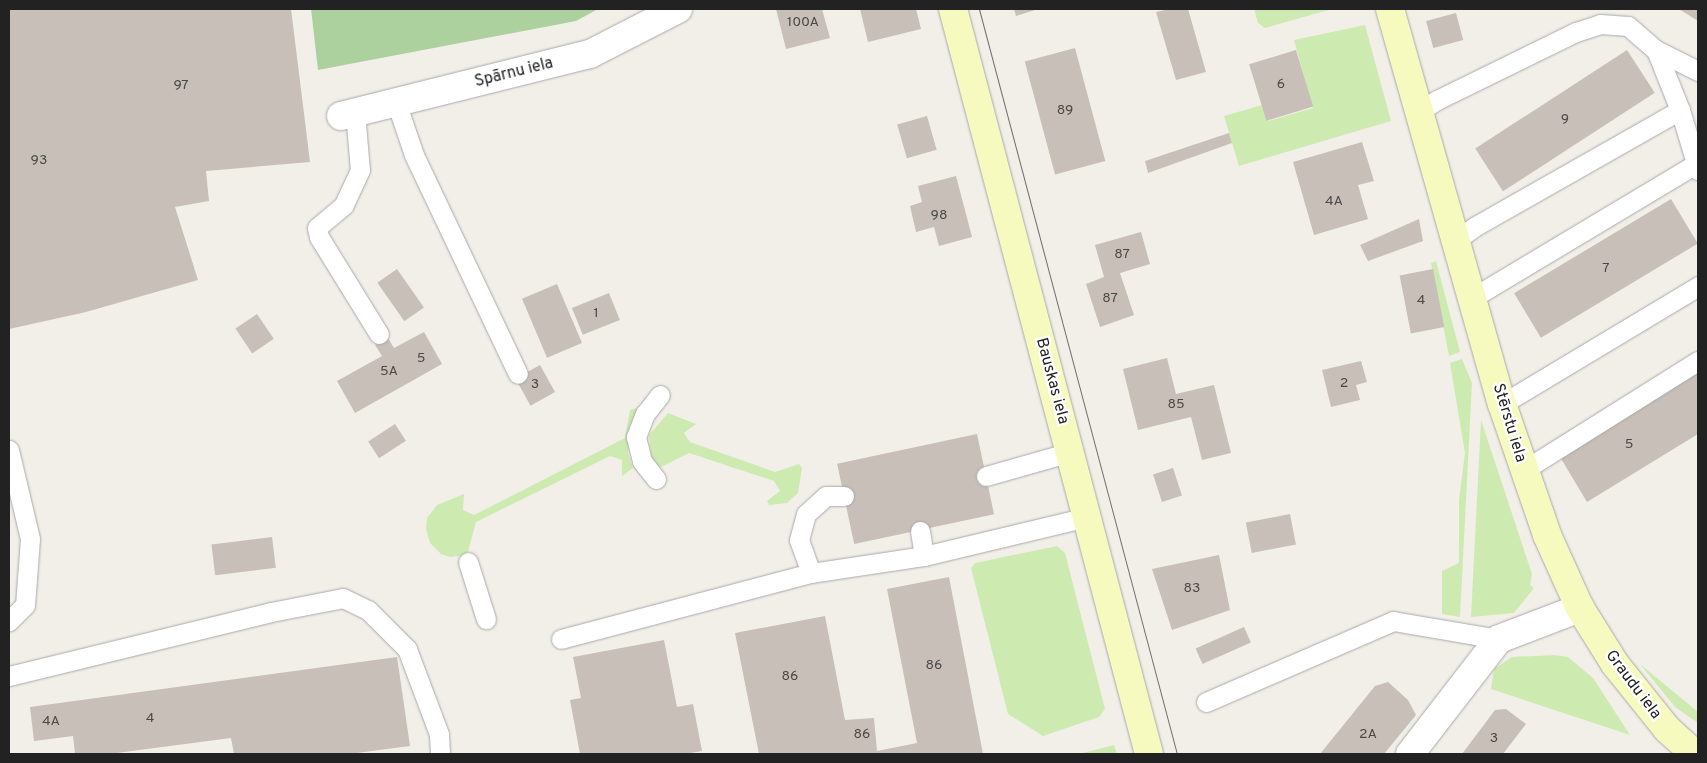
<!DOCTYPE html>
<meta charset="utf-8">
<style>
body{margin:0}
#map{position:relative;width:1707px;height:763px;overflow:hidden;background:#f2efe9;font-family:Overpass,sans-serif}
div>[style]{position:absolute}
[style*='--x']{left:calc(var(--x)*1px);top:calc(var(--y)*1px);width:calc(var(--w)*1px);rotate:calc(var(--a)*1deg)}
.grass>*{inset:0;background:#cdebb0}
.forest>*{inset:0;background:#add19e}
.building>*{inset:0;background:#c7bfb8;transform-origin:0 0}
.roads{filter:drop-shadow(0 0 1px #a9a9a9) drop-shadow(0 0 1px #a9a9a9)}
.lane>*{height:19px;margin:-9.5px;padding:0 9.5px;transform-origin:9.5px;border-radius:9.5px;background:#fff}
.street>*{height:28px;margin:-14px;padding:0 14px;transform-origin:14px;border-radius:14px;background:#fff}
.secondary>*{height:28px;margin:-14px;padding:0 14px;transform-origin:14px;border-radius:14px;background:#f7fabf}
.tram>*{height:1px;margin:-0.5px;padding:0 0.5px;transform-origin:0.5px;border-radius:0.5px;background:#707070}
span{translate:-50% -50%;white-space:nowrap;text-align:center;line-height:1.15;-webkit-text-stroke:4.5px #fff;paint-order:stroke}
.number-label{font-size:14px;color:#4b4948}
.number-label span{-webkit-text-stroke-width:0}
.street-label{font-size:16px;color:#222}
.frame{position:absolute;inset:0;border:10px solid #222;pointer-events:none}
</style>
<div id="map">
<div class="grass">
<div style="clip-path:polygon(1254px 9px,1332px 9px,1265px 28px,1258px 23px)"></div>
<div style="clip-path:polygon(1365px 25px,1391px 121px,1239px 166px,1224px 116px,1262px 105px,1268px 121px,1313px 108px,1294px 40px)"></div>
<div style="clip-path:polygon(1436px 261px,1460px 352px,1449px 356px,1431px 263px)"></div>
<div style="clip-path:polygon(1462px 359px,1472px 383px,1460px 617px,1442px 614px,1442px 571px,1459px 563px,1459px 500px,1465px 453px,1450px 363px)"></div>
<div style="clip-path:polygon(638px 408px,640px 409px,629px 438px,628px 453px,633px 468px,622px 476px,622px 460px,610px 456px,476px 522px,467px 555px,450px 557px,441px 554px,430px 543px,426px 529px,427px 518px,437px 505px,464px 494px,463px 510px,474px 515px,625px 438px,630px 410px)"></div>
<div style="clip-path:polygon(668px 413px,696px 424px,684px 433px,690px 442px,775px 472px,799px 464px,802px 468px,798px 493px,787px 503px,769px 505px,767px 501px,780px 491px,774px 481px,689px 453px,661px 467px,652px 463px,649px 435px)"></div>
<div style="clip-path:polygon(1481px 420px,1532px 574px,1530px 585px,1534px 588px,1514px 613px,1471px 617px)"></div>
<div style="clip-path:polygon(1057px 546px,1065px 553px,1105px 709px,1099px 717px,1043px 736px,1008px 714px,971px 568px,975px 563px)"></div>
<div style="clip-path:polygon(1554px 655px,1568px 657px,1593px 678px,1630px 735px,1491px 689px,1494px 669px,1512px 657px)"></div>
<div style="clip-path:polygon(1640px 664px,1698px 712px,1698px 723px,1675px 707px)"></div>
<div style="clip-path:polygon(1114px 745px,1117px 754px,1079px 754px)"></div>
</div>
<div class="forest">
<div style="clip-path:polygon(311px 9px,598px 9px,576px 21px,318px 70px)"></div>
</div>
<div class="building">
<div style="clip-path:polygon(9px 9px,291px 9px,310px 162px,206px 171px,209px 201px,175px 207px,198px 280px,86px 312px,9px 329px)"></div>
<div style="clip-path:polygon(776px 9px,822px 9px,830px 38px,786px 49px)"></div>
<div style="clip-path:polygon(860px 9px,916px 9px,921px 29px,868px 42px)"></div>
<div style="clip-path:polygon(1014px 9px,1038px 9px,1016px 16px)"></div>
<div style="clip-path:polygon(1170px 9px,1188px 9px,1206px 72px,1176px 80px,1156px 12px)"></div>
<div style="clip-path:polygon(1679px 9px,1698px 9px,1698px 21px)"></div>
<div style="left:1456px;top:13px;width:28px;height:31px;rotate:75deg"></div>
<div style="left:1075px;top:48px;width:117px;height:52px;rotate:75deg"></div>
<div style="left:1296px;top:50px;width:59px;height:49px;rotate:73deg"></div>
<div style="left:1627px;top:50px;width:51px;height:181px;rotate:57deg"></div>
<div style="left:927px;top:116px;width:35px;height:31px;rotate:74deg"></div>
<div style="clip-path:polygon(1229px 133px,1232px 143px,1148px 173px,1145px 161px)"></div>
<div style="clip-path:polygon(1362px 142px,1374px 181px,1358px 185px,1368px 219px,1314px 235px,1293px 162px)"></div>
<div style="clip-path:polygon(956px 176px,972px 237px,939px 246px,934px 227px,916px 232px,910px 206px,922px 202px,918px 186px)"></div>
<div style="left:1671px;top:199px;width:52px;height:183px;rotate:59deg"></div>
<div style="clip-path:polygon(1419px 219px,1423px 241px,1368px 261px,1360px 245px)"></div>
<div style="clip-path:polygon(1141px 232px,1150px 264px,1120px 273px,1134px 315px,1100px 327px,1086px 284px,1104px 277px,1095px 245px)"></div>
<div style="left:397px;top:269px;width:47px;height:24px;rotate:55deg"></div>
<div style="left:1433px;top:269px;width:59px;height:34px;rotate:79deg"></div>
<div style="left:557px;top:284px;width:64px;height:38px;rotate:67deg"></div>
<div style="left:609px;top:293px;width:29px;height:40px;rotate:68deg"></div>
<div style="left:257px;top:314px;width:30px;height:26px;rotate:56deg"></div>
<div style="clip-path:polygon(424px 332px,442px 364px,355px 413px,337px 381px,382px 356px,375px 345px,388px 338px,394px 348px)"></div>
<div style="clip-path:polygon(1167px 358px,1176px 394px,1214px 385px,1231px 453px,1202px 460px,1191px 417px,1138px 430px,1123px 369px)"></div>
<div style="clip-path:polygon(1361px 361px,1367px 382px,1356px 385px,1360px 400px,1331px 407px,1322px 370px)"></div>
<div style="left:540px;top:365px;width:31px;height:28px;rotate:61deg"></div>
<div style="clip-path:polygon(1698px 372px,1698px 434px,1587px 502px,1560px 457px)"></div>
<div style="left:395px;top:424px;width:20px;height:32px;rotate:57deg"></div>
<div style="left:977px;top:434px;width:82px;height:143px;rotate:78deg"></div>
<div style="left:1173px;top:468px;width:29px;height:21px;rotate:72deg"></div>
<div style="left:1290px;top:514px;width:31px;height:45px;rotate:79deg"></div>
<div style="left:272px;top:537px;width:31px;height:61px;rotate:83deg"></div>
<div style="clip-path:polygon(1219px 555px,1230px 610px,1172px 630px,1152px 569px)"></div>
<div style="clip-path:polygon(949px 577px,983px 754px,759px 754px,735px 633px,825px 616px,845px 720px,874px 718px,877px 751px,917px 743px,887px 589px)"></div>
<div style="left:1244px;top:627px;width:17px;height:53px;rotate:66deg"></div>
<div style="clip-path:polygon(664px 640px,677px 707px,693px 704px,702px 751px,684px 754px,580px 754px,570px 700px,581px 698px,573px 657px)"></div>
<div style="clip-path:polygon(397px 657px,410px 746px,349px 754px,234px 754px,231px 738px,109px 754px,75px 754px,73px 736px,34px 741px,30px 707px)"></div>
<div style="clip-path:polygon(1388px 682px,1408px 700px,1416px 715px,1384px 754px,1320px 754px,1375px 686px)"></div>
<div style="clip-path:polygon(1506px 709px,1526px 724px,1503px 754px,1462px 754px,1495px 710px)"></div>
</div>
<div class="roads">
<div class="lane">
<div style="--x:1698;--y:71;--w:47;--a:-153.4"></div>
<div style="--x:1656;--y:50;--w:65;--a:68.2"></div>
<div style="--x:1680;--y:110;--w:63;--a:73.3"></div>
<div style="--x:396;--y:102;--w:56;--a:71.2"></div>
<div style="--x:414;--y:155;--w:242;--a:64.6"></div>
<div style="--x:355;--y:112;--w:58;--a:85.1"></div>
<div style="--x:360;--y:170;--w:38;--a:115"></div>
<div style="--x:344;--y:205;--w:35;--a:140"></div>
<div style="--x:317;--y:228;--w:9;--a:77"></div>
<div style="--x:319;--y:237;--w:114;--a:58.3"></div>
<div style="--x:1419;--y:112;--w:22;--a:-34"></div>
<div style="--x:1437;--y:100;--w:155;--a:-26.1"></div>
<div style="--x:1576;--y:32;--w:25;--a:-18"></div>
<div style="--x:1600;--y:24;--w:28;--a:4"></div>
<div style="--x:1628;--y:26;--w:37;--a:41"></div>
<div style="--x:1455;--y:241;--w:24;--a:-36"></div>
<div style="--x:1474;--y:227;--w:237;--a:-29.6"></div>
<div style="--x:1472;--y:298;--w:261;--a:-30.9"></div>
<div style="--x:1502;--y:404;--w:229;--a:-31"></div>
<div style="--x:9;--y:450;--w:91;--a:76.7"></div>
<div style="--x:30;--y:539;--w:66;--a:94.3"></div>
<div style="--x:25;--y:605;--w:23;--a:135"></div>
<div style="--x:1524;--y:470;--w:205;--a:-32.1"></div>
<div style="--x:986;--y:476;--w:87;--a:-15.9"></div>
<div style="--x:656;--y:479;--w:23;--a:-128"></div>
<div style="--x:642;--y:461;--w:25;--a:-104"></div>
<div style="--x:636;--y:437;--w:25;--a:-69"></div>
<div style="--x:645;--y:414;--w:24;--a:-52"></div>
<div style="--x:920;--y:531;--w:25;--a:81"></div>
<div style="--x:924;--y:556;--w:169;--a:-13.4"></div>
<div style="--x:468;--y:562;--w:60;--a:72.5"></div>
<div style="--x:811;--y:573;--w:35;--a:-110"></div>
<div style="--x:799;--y:540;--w:27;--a:-75"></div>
<div style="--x:806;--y:514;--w:27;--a:-42"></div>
<div style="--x:826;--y:496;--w:18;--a:0"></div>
<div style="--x:561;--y:639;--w:259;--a:-14.8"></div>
<div style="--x:811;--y:573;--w:114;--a:-8.6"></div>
<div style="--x:9;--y:676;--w:270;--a:-13.7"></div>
<div style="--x:271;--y:612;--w:73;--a:-11"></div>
<div style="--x:343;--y:598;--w:28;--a:26"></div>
<div style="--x:368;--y:610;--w:55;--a:45"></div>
<div style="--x:407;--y:649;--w:91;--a:69.4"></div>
<div style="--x:439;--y:734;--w:20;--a:87"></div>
<div style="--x:1206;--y:702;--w:204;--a:-23.4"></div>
<div style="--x:1393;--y:621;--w:108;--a:9.6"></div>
</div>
<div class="street">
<div style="--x:341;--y:116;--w:257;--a:-14"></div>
<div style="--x:590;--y:54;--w:99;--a:-27.1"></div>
<div style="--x:1410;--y:754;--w:145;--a:-52.3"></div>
<div style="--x:1499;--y:639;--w:87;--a:-20.9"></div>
</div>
<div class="secondary">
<div style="--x:953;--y:9;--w:770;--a:75.26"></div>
<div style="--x:1390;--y:9;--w:411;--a:74.2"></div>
<div style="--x:1502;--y:404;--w:139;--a:71"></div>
<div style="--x:1547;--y:535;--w:80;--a:65.7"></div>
<div style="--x:1580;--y:608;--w:66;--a:58"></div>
<div style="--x:1615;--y:664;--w:83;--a:51.3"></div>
<div style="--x:1667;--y:729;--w:38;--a:42"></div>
</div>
</div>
<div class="tram">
<div style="--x:979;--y:9;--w:771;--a:75.12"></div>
</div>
<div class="number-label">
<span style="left:803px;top:23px">100A</span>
<span style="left:1281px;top:85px">6</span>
<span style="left:181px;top:86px">97</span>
<span style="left:1065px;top:111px">89</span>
<span style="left:1565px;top:120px">9</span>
<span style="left:39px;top:161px">93</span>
<span style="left:1334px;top:202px">4A</span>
<span style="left:939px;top:216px">98</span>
<span style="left:1122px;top:255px">87</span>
<span style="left:1606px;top:269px">7</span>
<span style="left:1110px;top:299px">87</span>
<span style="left:1421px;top:301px">4</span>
<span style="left:596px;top:314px">1</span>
<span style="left:421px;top:359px">5</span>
<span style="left:389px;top:372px">5A</span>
<span style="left:1344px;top:384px">2</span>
<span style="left:535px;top:385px">3</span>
<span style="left:1176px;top:405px">85</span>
<span style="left:1629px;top:445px">5</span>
<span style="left:1192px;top:589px">83</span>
<span style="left:934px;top:666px">86</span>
<span style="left:790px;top:677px">86</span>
<span style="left:150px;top:719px">4</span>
<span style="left:51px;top:722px">4A</span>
<span style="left:862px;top:735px">86</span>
<span style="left:1368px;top:735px">2A</span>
<span style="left:1494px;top:739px">3</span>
</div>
<div class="street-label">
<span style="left:514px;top:73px;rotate:-14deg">Spārnu iela</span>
<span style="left:1052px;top:381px;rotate:75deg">Bauskas iela</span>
<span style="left:1509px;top:423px;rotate:73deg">Stērstu iela</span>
<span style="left:1633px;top:685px;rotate:53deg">Graudu iela</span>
</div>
<div class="frame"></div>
</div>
